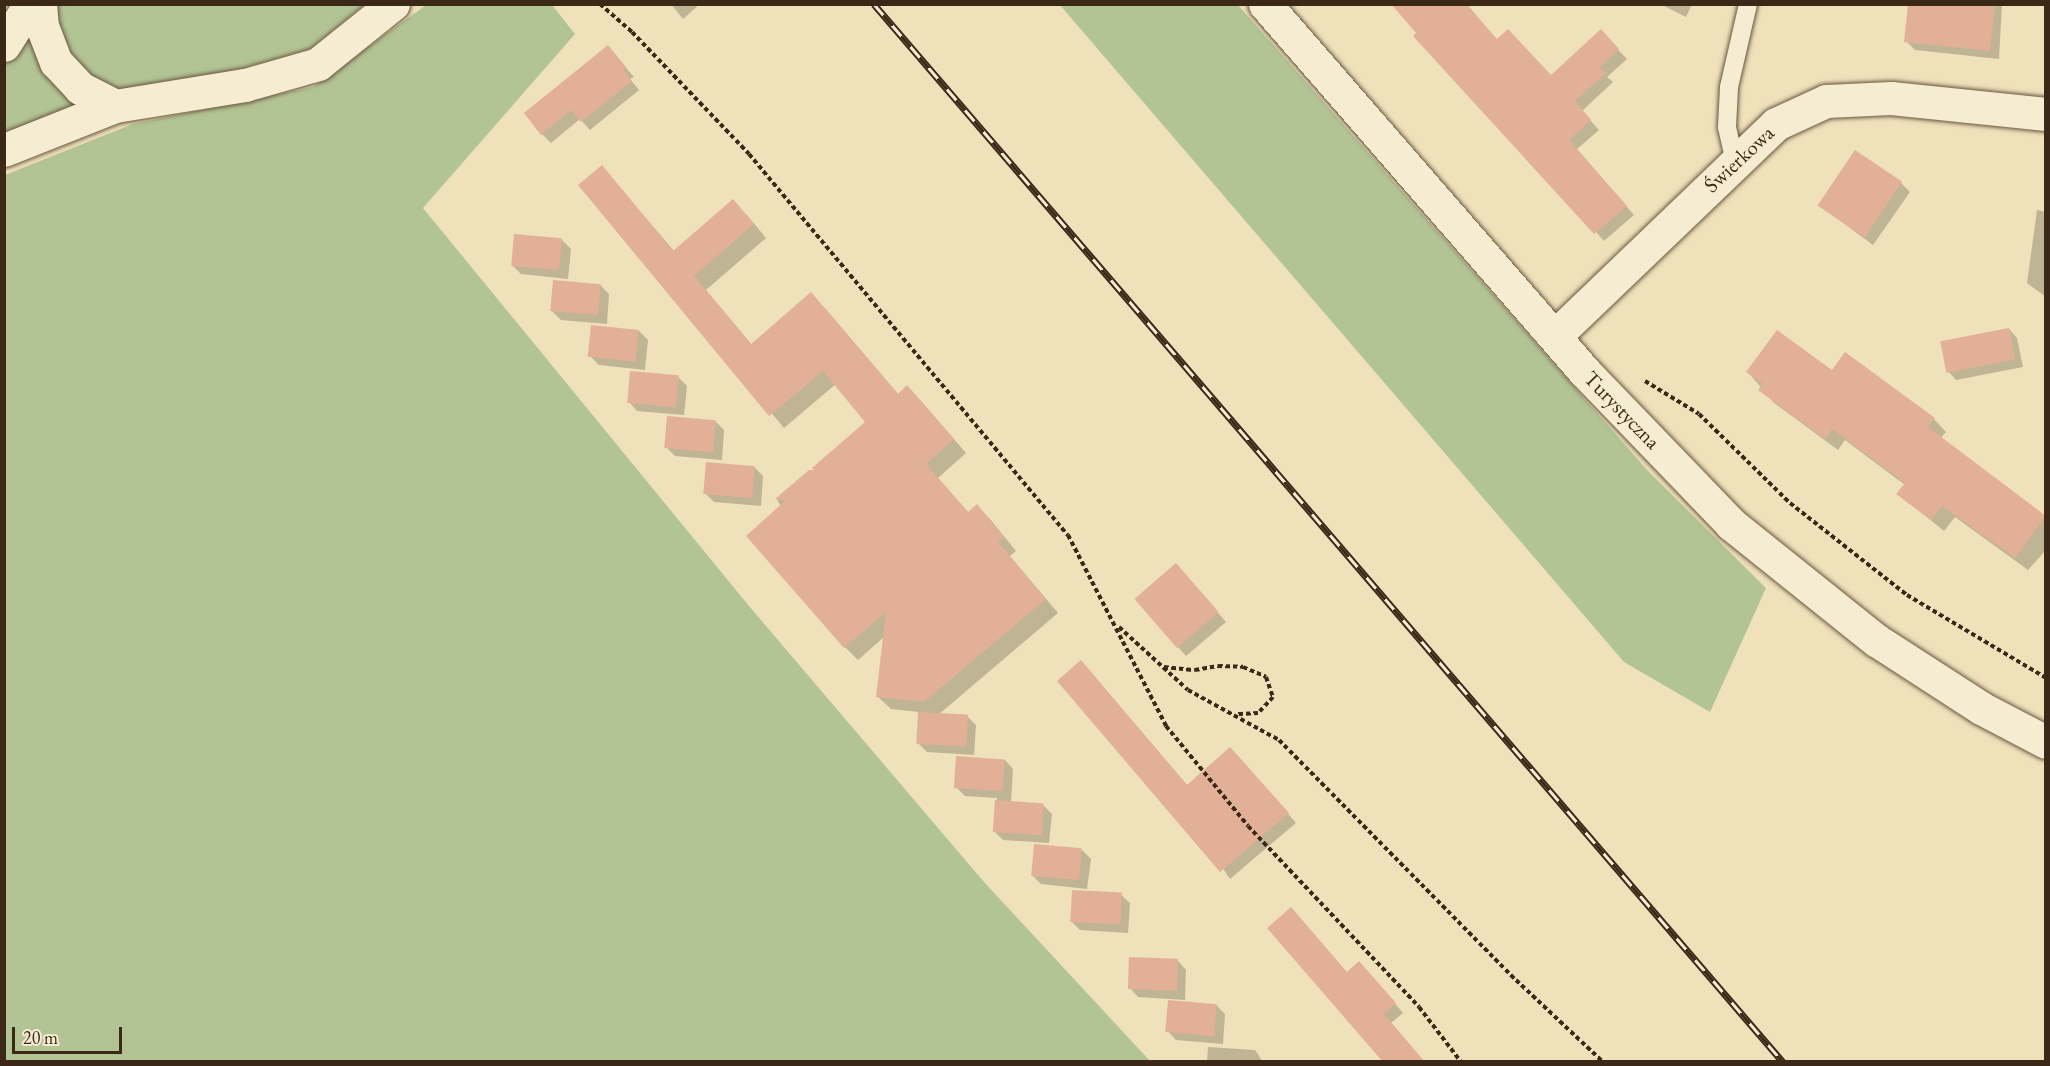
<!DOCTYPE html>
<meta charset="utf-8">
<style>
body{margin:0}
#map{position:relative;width:2050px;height:1066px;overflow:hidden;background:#efe1ba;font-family:"EB Garamond",serif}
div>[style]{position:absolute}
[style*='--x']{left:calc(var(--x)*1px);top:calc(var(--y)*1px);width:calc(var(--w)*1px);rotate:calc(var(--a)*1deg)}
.green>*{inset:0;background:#b3c494}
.shadow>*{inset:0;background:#0003}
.building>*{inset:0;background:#e2b097;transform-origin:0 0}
.path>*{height:4px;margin-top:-2px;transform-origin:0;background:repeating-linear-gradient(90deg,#3c2817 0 4.5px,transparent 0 7.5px)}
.roads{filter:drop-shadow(0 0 2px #695640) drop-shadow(0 0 2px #695640)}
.lane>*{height:18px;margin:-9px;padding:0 9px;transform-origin:9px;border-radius:9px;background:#f5ecd2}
.street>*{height:33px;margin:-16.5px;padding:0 16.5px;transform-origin:16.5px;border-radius:16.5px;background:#f5ecd2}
.rail>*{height:7px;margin-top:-3.5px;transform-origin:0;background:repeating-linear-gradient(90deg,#f5ecd2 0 14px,#3c2817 0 28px);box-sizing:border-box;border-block:2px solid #3c2817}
span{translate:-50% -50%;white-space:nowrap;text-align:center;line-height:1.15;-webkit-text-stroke:5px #f5ecd2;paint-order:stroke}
.street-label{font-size:21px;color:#3c2817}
.frame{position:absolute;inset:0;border:6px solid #3c2817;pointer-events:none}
.scale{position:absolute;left:12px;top:1027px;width:110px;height:27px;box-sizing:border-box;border:3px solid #3c2817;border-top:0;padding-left:8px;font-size:18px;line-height:21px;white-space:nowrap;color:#3c2817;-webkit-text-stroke:4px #f5ecd2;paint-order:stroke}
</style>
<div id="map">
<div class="green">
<div style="clip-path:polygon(36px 5px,364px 5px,310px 49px,115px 106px,5px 150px,5px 51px)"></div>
<div style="clip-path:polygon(426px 5px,552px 5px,575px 34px,423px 208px,749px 606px,984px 882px,1150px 1061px,5px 1062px,5px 175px,133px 124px,313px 87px)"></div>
<div style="clip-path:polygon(1060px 5px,1238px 5px,1648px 471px,1766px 588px,1710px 712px,1624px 662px)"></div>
</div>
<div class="shadow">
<div style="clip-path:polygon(671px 4px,700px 4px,683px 19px)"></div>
<div style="clip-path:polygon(1393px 4px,1467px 4px,1497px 41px,1552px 77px,1600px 31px,1627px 59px,1607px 77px,1613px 82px,1582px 111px,1599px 130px,1577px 149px,1634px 215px,1604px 241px)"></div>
<div style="clip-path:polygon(1660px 4px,1692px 4px,1686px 17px)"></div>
<div style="clip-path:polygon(1910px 4px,2002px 4px,1999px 59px,1915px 50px,1906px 41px)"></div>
<div style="clip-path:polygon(608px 47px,634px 77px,630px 79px,639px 90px,590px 130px,580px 119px,551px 143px,542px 134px)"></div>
<div style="clip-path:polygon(602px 167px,675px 252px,746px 214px,766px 238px,706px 290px,752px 345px,824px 307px,899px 395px,920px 400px,966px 453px,938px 478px,969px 513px,977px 506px,990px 519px,1016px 551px,1010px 556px,1058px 613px,938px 715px,967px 716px,976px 725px,974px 755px,927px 752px,918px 743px,919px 712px,891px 709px,877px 696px,884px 637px,858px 660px,845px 647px,777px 499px,810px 472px,818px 472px,867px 422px,836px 384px,784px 428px,580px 185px)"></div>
<div style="clip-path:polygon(1901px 183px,1910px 192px,1873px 245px,1819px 205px)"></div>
<div style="clip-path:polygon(2037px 210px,2046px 212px,2046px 297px,2027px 283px)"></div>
<div style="clip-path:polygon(562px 240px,571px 249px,568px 279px,521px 274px,513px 266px)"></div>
<div style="clip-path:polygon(600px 285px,609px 294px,607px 324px,561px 320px,552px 311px)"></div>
<div style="clip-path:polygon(2009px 329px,2017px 338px,2023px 367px,1956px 380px,1948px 371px)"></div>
<div style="clip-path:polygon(639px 331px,648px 340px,645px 370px,599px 365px,590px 356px)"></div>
<div style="clip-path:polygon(1748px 372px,1832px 372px,1934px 419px,1946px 432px,1940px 439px,2046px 517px,2046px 550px,2028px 570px,1955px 517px,1944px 531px,1898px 494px,1905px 485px,1845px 440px,1838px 450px,1773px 402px)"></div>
<div style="clip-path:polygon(678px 377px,687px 386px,684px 415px,637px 411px,629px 402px)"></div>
<div style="clip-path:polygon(716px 422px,724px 430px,722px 460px,675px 456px,666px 447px)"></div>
<div style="clip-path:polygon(754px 467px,763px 476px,761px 506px,714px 502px,705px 493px)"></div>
<div style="clip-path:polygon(1184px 574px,1226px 622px,1186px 656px,1178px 647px)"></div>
<div style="clip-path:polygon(1089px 671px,1188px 786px,1239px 757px,1296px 823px,1230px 879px)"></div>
<div style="clip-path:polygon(1005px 760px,1013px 769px,1011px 802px,1043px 805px,1052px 814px,1049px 843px,1003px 840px,994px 831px,997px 798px,965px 796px,956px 787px)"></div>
<div style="clip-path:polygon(1082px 850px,1091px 859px,1087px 889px,1041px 884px,1032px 875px)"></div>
<div style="clip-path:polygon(1121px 895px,1130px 903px,1128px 933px,1080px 930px,1072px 922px)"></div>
<div style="clip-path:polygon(1178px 961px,1186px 970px,1185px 1000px,1138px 997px,1130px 988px)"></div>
<div style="clip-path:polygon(1368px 972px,1403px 1013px,1391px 1023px,1348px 974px)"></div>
<div style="clip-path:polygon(1216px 1005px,1225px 1014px,1223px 1044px,1176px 1040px,1168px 1031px)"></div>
<div style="clip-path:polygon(1208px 1047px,1255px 1050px,1263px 1062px,1207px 1062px)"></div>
</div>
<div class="building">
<div style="clip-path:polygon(1391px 4px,1466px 4px,1497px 39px,1508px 29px,1551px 75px,1601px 29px,1619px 49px,1600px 67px,1606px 73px,1575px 101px,1591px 120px,1569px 140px,1627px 206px,1594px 234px,1413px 36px,1416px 33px)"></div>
<div style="clip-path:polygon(1908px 4px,1995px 4px,1990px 51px,1904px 42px)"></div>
<div style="clip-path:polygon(608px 45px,626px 67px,623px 70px,632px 81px,581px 122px,571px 110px,541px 135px,524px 113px)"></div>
<div style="left:1855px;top:150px;width:57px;height:67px;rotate:34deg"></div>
<div style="clip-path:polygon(602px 165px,673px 251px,733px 199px,754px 224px,694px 276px,751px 344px,811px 292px,898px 394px,907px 385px,954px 439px,926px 464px,968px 512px,977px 504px,1004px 537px,998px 542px,1046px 599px,924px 702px,876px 697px,886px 612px,844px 648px,746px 536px,786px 500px,775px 499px,809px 470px,814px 470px,812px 468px,865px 422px,823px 371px,769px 416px,578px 185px)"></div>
<div style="left:514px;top:234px;width:48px;height:32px;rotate:5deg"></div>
<div style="left:553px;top:280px;width:48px;height:31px;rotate:5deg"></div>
<div style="left:591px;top:325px;width:48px;height:32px;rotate:6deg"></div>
<div style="left:2009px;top:328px;width:32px;height:70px;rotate:79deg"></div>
<div style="clip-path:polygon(1777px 330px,1832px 370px,1845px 352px,1935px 418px,1928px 427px,2046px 516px,2015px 558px,1942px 506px,1931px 520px,1896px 494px,1905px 483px,1832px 429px,1825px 439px,1758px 390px,1763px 384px,1746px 372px)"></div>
<div style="left:630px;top:371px;width:49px;height:32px;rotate:5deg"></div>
<div style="left:667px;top:416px;width:49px;height:32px;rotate:5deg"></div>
<div style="left:706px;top:462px;width:49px;height:32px;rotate:5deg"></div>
<div style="left:1176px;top:563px;width:65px;height:55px;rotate:49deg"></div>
<div style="clip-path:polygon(1081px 660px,1187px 785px,1230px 747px,1289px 813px,1220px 872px,1057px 681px)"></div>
<div style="left:918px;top:712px;width:50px;height:32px;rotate:3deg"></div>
<div style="left:956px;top:756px;width:49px;height:32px;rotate:4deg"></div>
<div style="left:995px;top:800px;width:49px;height:32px;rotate:4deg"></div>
<div style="left:1034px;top:844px;width:48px;height:32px;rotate:5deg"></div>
<div style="left:1072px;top:890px;width:50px;height:32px;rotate:3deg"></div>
<div style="clip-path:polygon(1291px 907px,1347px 972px,1359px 961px,1396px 1003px,1384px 1014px,1425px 1062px,1383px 1062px,1299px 965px,1267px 928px)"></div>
<div style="left:1129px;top:957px;width:49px;height:32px;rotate:2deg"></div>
<div style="left:1168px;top:1000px;width:49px;height:32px;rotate:5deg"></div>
</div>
<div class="path">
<div style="--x:600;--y:4;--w:43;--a:41.2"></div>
<div style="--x:632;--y:32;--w:169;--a:46.2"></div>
<div style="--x:749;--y:154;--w:497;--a:50.1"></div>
<div style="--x:1068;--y:535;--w:215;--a:62.8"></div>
<div style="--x:1166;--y:726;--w:129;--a:50.6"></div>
<div style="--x:1248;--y:826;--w:249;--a:46.6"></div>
<div style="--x:1419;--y:1007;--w:69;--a:52.6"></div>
<div style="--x:1645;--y:381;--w:63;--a:31.4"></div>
<div style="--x:1699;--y:414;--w:127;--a:44.4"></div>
<div style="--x:1790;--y:503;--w:149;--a:38.2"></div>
<div style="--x:1907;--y:595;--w:162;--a:30.8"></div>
<div style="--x:1119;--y:627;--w:93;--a:42.4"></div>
<div style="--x:1188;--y:690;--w:104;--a:28.8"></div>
<div style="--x:1279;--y:740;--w:337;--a:45.4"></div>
<div style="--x:1516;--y:980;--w:120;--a:43.3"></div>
<div style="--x:1164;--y:667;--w:31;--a:6"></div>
<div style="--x:1195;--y:670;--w:23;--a:-10"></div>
<div style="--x:1218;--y:666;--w:25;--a:2"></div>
<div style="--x:1243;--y:667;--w:25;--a:23"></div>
<div style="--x:1266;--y:677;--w:21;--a:71"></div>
<div style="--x:1273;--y:697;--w:22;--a:133"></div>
<div style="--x:1258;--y:713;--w:22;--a:177"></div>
</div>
<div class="roads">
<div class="lane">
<div style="--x:1735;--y:162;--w:36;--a:-103"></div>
<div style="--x:1727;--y:127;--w:40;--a:-87.1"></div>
<div style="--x:1729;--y:87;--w:85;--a:-77.1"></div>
</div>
<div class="street">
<div style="--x:40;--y:4;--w:22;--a:85"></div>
<div style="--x:42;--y:26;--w:39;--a:69"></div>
<div style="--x:56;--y:62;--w:35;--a:47"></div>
<div style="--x:80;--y:88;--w:39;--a:27"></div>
<div style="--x:115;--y:106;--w:132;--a:-9.2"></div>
<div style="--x:245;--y:85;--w:76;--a:-16"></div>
<div style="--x:318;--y:64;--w:96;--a:-38.7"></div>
<div style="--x:1265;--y:4;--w:486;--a:49"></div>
<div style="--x:1584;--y:371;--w:212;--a:46.1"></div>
<div style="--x:1731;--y:524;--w:186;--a:38.7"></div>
<div style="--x:1876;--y:640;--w:125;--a:32.9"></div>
<div style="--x:1981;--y:708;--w:73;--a:27.6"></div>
<div style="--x:4;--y:45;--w:49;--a:-57.6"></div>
<div style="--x:4;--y:150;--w:119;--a:-21.6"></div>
<div style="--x:1555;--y:336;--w:306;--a:-43.8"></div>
<div style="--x:1776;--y:124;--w:55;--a:-24.7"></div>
<div style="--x:1826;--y:101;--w:65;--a:-2.6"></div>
<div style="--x:1891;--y:98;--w:156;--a:5.9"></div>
</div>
</div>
<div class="rail">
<div style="--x:874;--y:4;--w:1395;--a:49.33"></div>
</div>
<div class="street-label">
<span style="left:1739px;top:159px;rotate:-43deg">Świerkowa</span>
<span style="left:1622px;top:410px;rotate:46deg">Turystyczna</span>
</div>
<div class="frame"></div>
<div class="scale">20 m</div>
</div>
